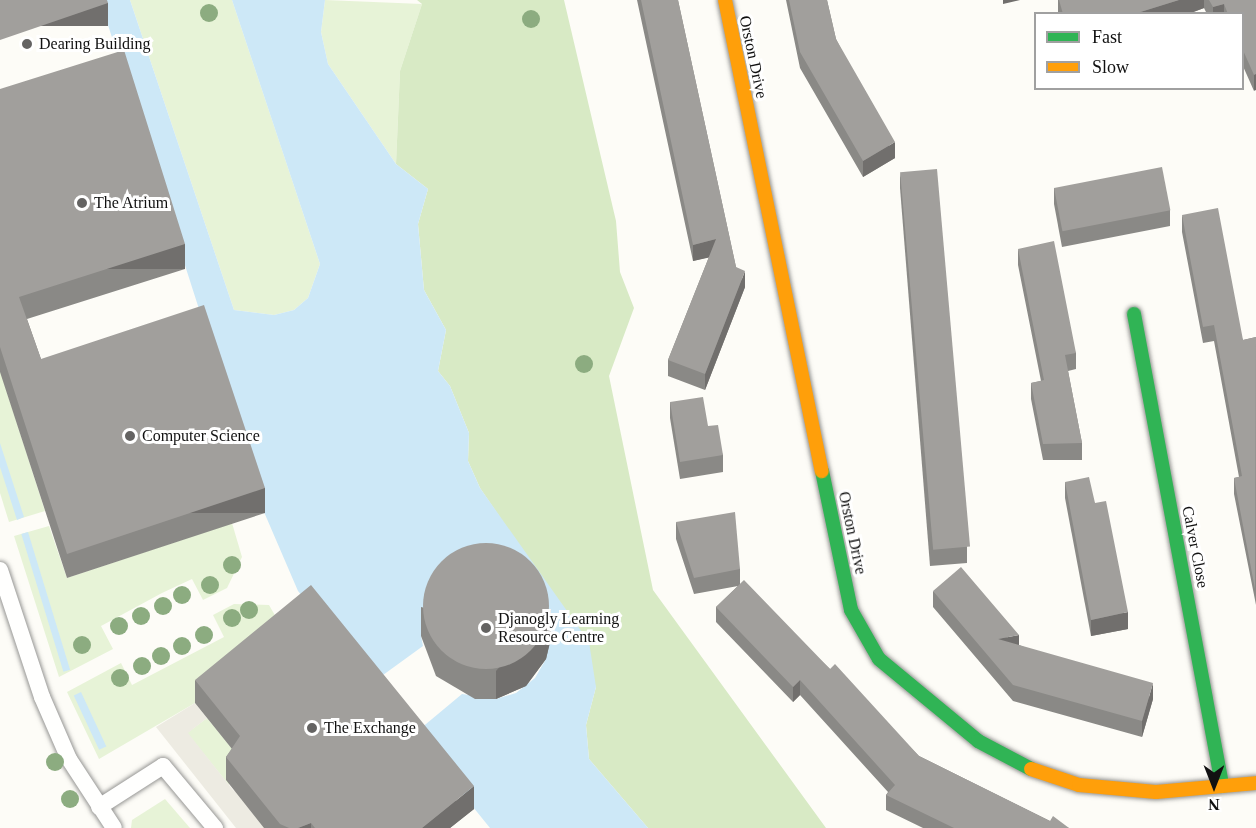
<!DOCTYPE html>
<style>
body{margin:0}
#map{position:relative;width:1256px;height:828px;overflow:hidden;background:#fdfcf7;font-family:"Times New Roman",serif}
div>[style]{position:absolute}
[style*='--x']{left:calc(var(--x)*1px);top:calc(var(--y)*1px);width:calc(var(--w)*1px);rotate:calc(var(--a)*1deg)}
.green>*{inset:0;background:#e7f3d7}
.forest>*{inset:0;background:#d8eac5}
.plaza>*{inset:0;background:#edebe2}
.water>*{inset:0;background:#cde8f7;transform-origin:0 0}
.roads{filter:drop-shadow(0 0 2px #979795) drop-shadow(0 0 2px #979795)}
.lane>*{height:16px;margin:-8px;padding:0 8px;transform-origin:8px;border-radius:8px;background:#fffffe}
.fast>*{height:14px;margin:-7px;padding:0 7px;transform-origin:7px;border-radius:7px;background:#30b455}
.slow>*{height:14px;margin:-7px;padding:0 7px;transform-origin:7px;border-radius:7px;background:#ff9f0a}
.trees>*{width:18px;height:18px;margin:-9px;border-radius:50%;background:#8cac80}
.wall>*{inset:0;background:#8a8986}
.shaded-wall>*{inset:0;background:#716f6d;transform-origin:0 0}
.building>*{inset:0;background:#a19f9c;transform-origin:0 0}
.round{border-radius:50%}
.dots>*{width:16px;height:16px;translate:-50% -50%;box-sizing:border-box;border:3px solid #fff;border-radius:50%}
span{translate:-50% -50%;white-space:nowrap;text-align:center;line-height:1.15;-webkit-text-stroke:6px #fff;paint-order:stroke}
.poi-label{font-size:16px;color:#111}
.left{translate:0 -50%;text-align:left}
.street-label{font-size:16px;color:#111}
.legend{position:absolute;left:1034px;top:12px;width:210px;height:78px;box-sizing:border-box;background:#fff;border:2px solid #a0a0a0;margin:0;padding:8px 10px;list-style:none;font-size:18px;color:#111}
.legend li{display:flex;align-items:center;gap:12px;height:30px}
.legend b{width:30px;border:2px solid #a0a0a0}
.north{position:absolute;left:1184px;top:756px;width:60px;height:60px;-webkit-text-stroke:4px #fff;paint-order:stroke;rotate:180deg;font-size:16px;font-weight:700;line-height:24px;text-align:center;color:#111}
.north::after{content:'';display:block;margin:auto;width:21px;height:27px;background:#111;clip-path:polygon(50% 0,100% 100%,50% 72%,0 100%)}
</style>
<div id="map">
<div class="green">
<div style="clip-path:polygon(130px 0,232px 0,320px 264px,308px 298px,294px 310px,274px 315px,234px 310px)"></div>
<div style="clip-path:polygon(325px 0,422px 4px,400px 71px,396px 164px,328px 64px,321px 32px)"></div>
<div style="clip-path:polygon(0 370px,45px 511px,9px 522px,0 493px)"></div>
<div style="clip-path:polygon(232px 523px,242px 557px,227px 588px,203px 600px,192px 579px,162px 593px,101px 626px,113px 649px,59px 677px,14px 536px,49px 526px,67px 578px)"></div>
<div style="clip-path:polygon(234px 604px,269px 605px,284px 631px,195px 703px,99px 759px,67px 692px,121px 663px,132px 685px,224px 637px,213px 615px)"></div>
<div style="clip-path:polygon(207px 718px,234px 751px,229px 785px,187px 733px)"></div>
<div style="clip-path:polygon(165px 799px,190px 828px,131px 828px,132px 820px)"></div>
</div>
<div class="forest">
<div style="clip-path:polygon(417px 0,564px 0,616px 221px,620px 272px,634px 308px,609px 376px,653px 590px,826px 828px,648px 828px,589px 759px,586px 725px,596px 687px,538px 573px,480px 488px,468px 461px,469px 433px,450px 386px,438px 371px,446px 330px,424px 290px,418px 224px,428px 189px,396px 164px,400px 71px,422px 4px)"></div>
</div>
<div class="plaza">
<div style="clip-path:polygon(195px 703px,207px 718px,188px 733px,233px 790px,285px 828px,236px 828px,156px 727px)"></div>
</div>
<div class="water">
<div style="clip-path:polygon(100px 0,130px 0,234px 310px,274px 315px,294px 310px,308px 298px,320px 264px,232px 0,325px 0,321px 32px,328px 64px,396px 164px,428px 189px,418px 224px,424px 290px,446px 330px,438px 371px,450px 386px,469px 433px,468px 461px,480px 488px,589px 642px,596px 687px,586px 725px,589px 759px,648px 828px,490px 828px,414px 734px,462px 694px,496px 699px,516px 693px,535px 678px,546px 659px,421px 636px,423px 646px,372px 683px,298px 591px,264px 512px)"></div>
<div style="clip-path:polygon(0 443px,24px 517px,17px 520px,0 467px)"></div>
<div style="left:28px;top:532px;width:144px;height:7px;rotate:73deg"></div>
<div style="left:81px;top:692px;width:60px;height:8px;rotate:65deg"></div>
</div>
<div class="roads">
<div class="lane">
<div style="--x:0;--y:570;--w:134;--a:71.7"></div>
<div style="--x:42;--y:697;--w:68;--a:66.5"></div>
<div style="--x:69;--y:759;--w:82;--a:56.9"></div>
<div style="--x:99;--y:807;--w:76;--a:-32.6"></div>
<div style="--x:163;--y:766;--w:81;--a:50"></div>
</div>
<div class="fast">
<div style="--x:1134;--y:314;--w:480;--a:79.4"></div>
<div style="--x:822;--y:471;--w:142;--a:78.2"></div>
<div style="--x:851;--y:610;--w:56;--a:60.3"></div>
<div style="--x:879;--y:659;--w:129;--a:39.6"></div>
<div style="--x:978;--y:741;--w:60;--a:27.8"></div>
</div>
<div class="slow">
<div style="--x:725;--y:0;--w:481;--a:78.4"></div>
<div style="--x:1031;--y:769;--w:51;--a:18.4"></div>
<div style="--x:1079;--y:785;--w:77;--a:5.2"></div>
<div style="--x:1156;--y:792;--w:100;--a:-5.1"></div>
</div>
</div>
<div class="trees">
<div style="left:209px;top:13px"></div>
<div style="left:531px;top:19px"></div>
<div style="left:584px;top:364px"></div>
<div style="left:232px;top:565px"></div>
<div style="left:210px;top:585px"></div>
<div style="left:182px;top:595px"></div>
<div style="left:163px;top:606px"></div>
<div style="left:249px;top:610px"></div>
<div style="left:141px;top:616px"></div>
<div style="left:232px;top:618px"></div>
<div style="left:119px;top:626px"></div>
<div style="left:204px;top:635px"></div>
<div style="left:82px;top:645px"></div>
<div style="left:182px;top:646px"></div>
<div style="left:161px;top:656px"></div>
<div style="left:142px;top:666px"></div>
<div style="left:120px;top:678px"></div>
<div style="left:55px;top:762px"></div>
<div style="left:70px;top:799px"></div>
</div>
<div class="wall">
<div style="clip-path:polygon(637px 0,678px 0,736px 267px,745px 287px,705px 390px,668px 376px,668px 360px,709px 257px,693px 261px)"></div>
<div style="clip-path:polygon(786px 0,827px 0,836px 39px,895px 158px,863px 177px,800px 68px)"></div>
<div style="clip-path:polygon(1058px 0,1256px 0,1256px 90px,1254px 91px,1242px 64px,1242px 14px,1207px 14px,1204px 8px,1188px 14px,1058px 14px)"></div>
<div style="clip-path:polygon(0 89px,185px 269px,27px 319px,41px 359px,265px 513px,67px 578px,0 372px)"></div>
<div style="clip-path:polygon(900px 172px,967px 547px,967px 563px,930px 566px,900px 188px)"></div>
<div style="clip-path:polygon(1054px 188px,1170px 210px,1170px 226px,1062px 247px,1054px 204px)"></div>
<div style="clip-path:polygon(1182px 215px,1243px 340px,1256px 337px,1256px 605px,1234px 494px,1234px 478px,1239px 477px,1214px 341px,1203px 343px,1182px 232px)"></div>
<div style="clip-path:polygon(1018px 249px,1076px 353px,1076px 369px,1068px 371px,1082px 443px,1082px 460px,1043px 460px,1031px 399px,1031px 383px,1041px 381px,1018px 265px)"></div>
<div style="clip-path:polygon(670px 402px,708px 426px,723px 455px,723px 472px,680px 479px,670px 418px)"></div>
<div style="clip-path:polygon(1065px 482px,1095px 503px,1128px 629px,1091px 636px,1065px 498px)"></div>
<div style="clip-path:polygon(676px 522px,740px 569px,740px 584px,830px 669px,919px 756px,1050px 821px,1069px 828px,923px 828px,886px 810px,886px 795px,888px 792px,800px 695px,793px 702px,716px 622px,716px 607px,738px 586px,694px 594px,676px 539px)"></div>
<div style="clip-path:polygon(933px 591px,1019px 645px,1153px 699px,1142px 737px,1013px 701px,933px 607px)"></div>
<div style="clip-path:polygon(421px 607px,551px 638px,546px 659px,526px 686px,496px 699px,475px 699px,436px 676px,421px 636px)"></div>
<div style="clip-path:polygon(195px 680px,474px 809px,450px 828px,264px 828px,226px 780px,226px 757px,232px 749px,195px 703px)"></div>
</div>
<div class="shaded-wall">
<div style="clip-path:polygon(1003px 0,1020px 0,1003px 4px)"></div>
<div style="clip-path:polygon(1179px 0,1204px 0,1204px 8px,1188px 14px,1134px 14px)"></div>
<div style="left:108px;top:3px;width:23px;height:114px;rotate:90deg"></div>
<div style="clip-path:polygon(1224px 4px,1224px 14px,1213px 14px,1213px 7px)"></div>
<div style="left:1256px;top:74px;width:16px;height:2px;rotate:90deg"></div>
<div style="clip-path:polygon(895px 142px,895px 158px,863px 177px,863px 161px)"></div>
<div style="clip-path:polygon(716px 239px,716px 256px,693px 261px,693px 245px)"></div>
<div style="left:185px;top:244px;width:25px;height:174px;rotate:90deg"></div>
<div style="clip-path:polygon(745px 271px,745px 287px,705px 390px,705px 374px)"></div>
<div style="left:265px;top:488px;width:25px;height:209px;rotate:90deg"></div>
<div style="clip-path:polygon(551px 609px,551px 638px,546px 659px,526px 686px,496px 699px,496px 671px)"></div>
<div style="clip-path:polygon(1128px 612px,1128px 629px,1091px 636px,1091px 620px)"></div>
<div style="clip-path:polygon(1019px 635px,1019px 651px,998px 639px)"></div>
<div style="clip-path:polygon(800px 680px,800px 695px,793px 702px,793px 687px)"></div>
<div style="clip-path:polygon(1153px 683px,1153px 699px,1142px 737px,1142px 721px)"></div>
<div style="clip-path:polygon(474px 786px,474px 809px,450px 828px,422px 828px)"></div>
<div style="clip-path:polygon(311px 823px,311px 828px,298px 828px)"></div>
</div>
<div class="building">
<div style="clip-path:polygon(0 0,107px 0,108px 3px,0 40px)"></div>
<div style="clip-path:polygon(641px 0,678px 0,736px 267px,745px 271px,705px 374px,668px 360px,716px 239px,693px 245px)"></div>
<div style="clip-path:polygon(789px 0,827px 0,836px 39px,895px 142px,863px 161px,800px 52px)"></div>
<div style="clip-path:polygon(1059px 0,1179px 0,1134px 14px,1063px 14px)"></div>
<div style="clip-path:polygon(1209px 0,1256px 0,1256px 74px,1254px 75px,1242px 48px,1242px 14px,1228px 14px,1224px 4px,1213px 7px)"></div>
<div style="clip-path:polygon(124px 50px,185px 244px,19px 297px,41px 359px,204px 305px,265px 488px,67px 554px,0 347px,0 89px)"></div>
<div style="left:1162px;top:167px;width:44px;height:110px;rotate:79deg"></div>
<div style="left:937px;top:169px;width:379px;height:37px;rotate:85deg"></div>
<div style="clip-path:polygon(1218px 208px,1243px 340px,1256px 337px,1255px 589px,1234px 478px,1242px 476px,1214px 325px,1203px 327px,1182px 215px)"></div>
<div style="clip-path:polygon(1054px 241px,1076px 353px,1065px 355px,1082px 443px,1043px 444px,1031px 383px,1044px 380px,1018px 249px)"></div>
<div style="clip-path:polygon(703px 397px,708px 426px,718px 425px,723px 455px,680px 462px,670px 402px)"></div>
<div style="clip-path:polygon(1089px 477px,1095px 503px,1106px 501px,1128px 612px,1091px 620px,1065px 482px)"></div>
<div style="clip-path:polygon(735px 512px,740px 569px,694px 578px,676px 522px)"></div>
<div class="round" style="left:423px;top:543px;width:126px;height:126px"></div>
<div style="clip-path:polygon(961px 567px,1019px 635px,998px 639px,1153px 683px,1142px 721px,1013px 685px,933px 591px)"></div>
<div style="clip-path:polygon(744px 580px,830px 669px,835px 664px,919px 756px,1050px 821px,1053px 816px,1069px 828px,954px 828px,886px 795px,895px 785px,800px 680px,793px 687px,716px 607px)"></div>
<div style="clip-path:polygon(311px 585px,474px 786px,422px 828px,315px 828px,311px 823px,298px 828px,289px 828px,280px 824px,226px 757px,240px 736px,195px 680px)"></div>
</div>
<div class="dots">
<div style="left:27px;top:44px;background:#646362"></div>
<div style="left:82px;top:203px;background:#646362"></div>
<div style="left:130px;top:436px;background:#646362"></div>
<div style="left:486px;top:628px;background:#646362"></div>
<div style="left:312px;top:728px;background:#646362"></div>
</div>
<div class="poi-label">
<span class="left" style="left:39px;top:44px">Dearing Building</span>
<span class="left" style="left:94px;top:203px">The Atrium</span>
<span class="left" style="left:142px;top:436px">Computer Science</span>
<span class="left" style="left:498px;top:628px">Djanogly Learning<br>Resource Centre</span>
<span class="left" style="left:324px;top:728px">The Exchange</span>
</div>
<div class="street-label">
<span style="left:753px;top:57px;rotate:78deg">Orston Drive</span>
<span style="left:852px;top:533px;rotate:78deg">Orston Drive</span>
<span style="left:1195px;top:547px;rotate:79deg">Calver Close</span>
</div>
<ul class="legend">
<li><b style="height:8px;background:#30b455"></b>Fast</li>
<li><b style="height:8px;background:#ff9f0a"></b>Slow</li>
</ul>
<div class="north">N</div>
</div>
